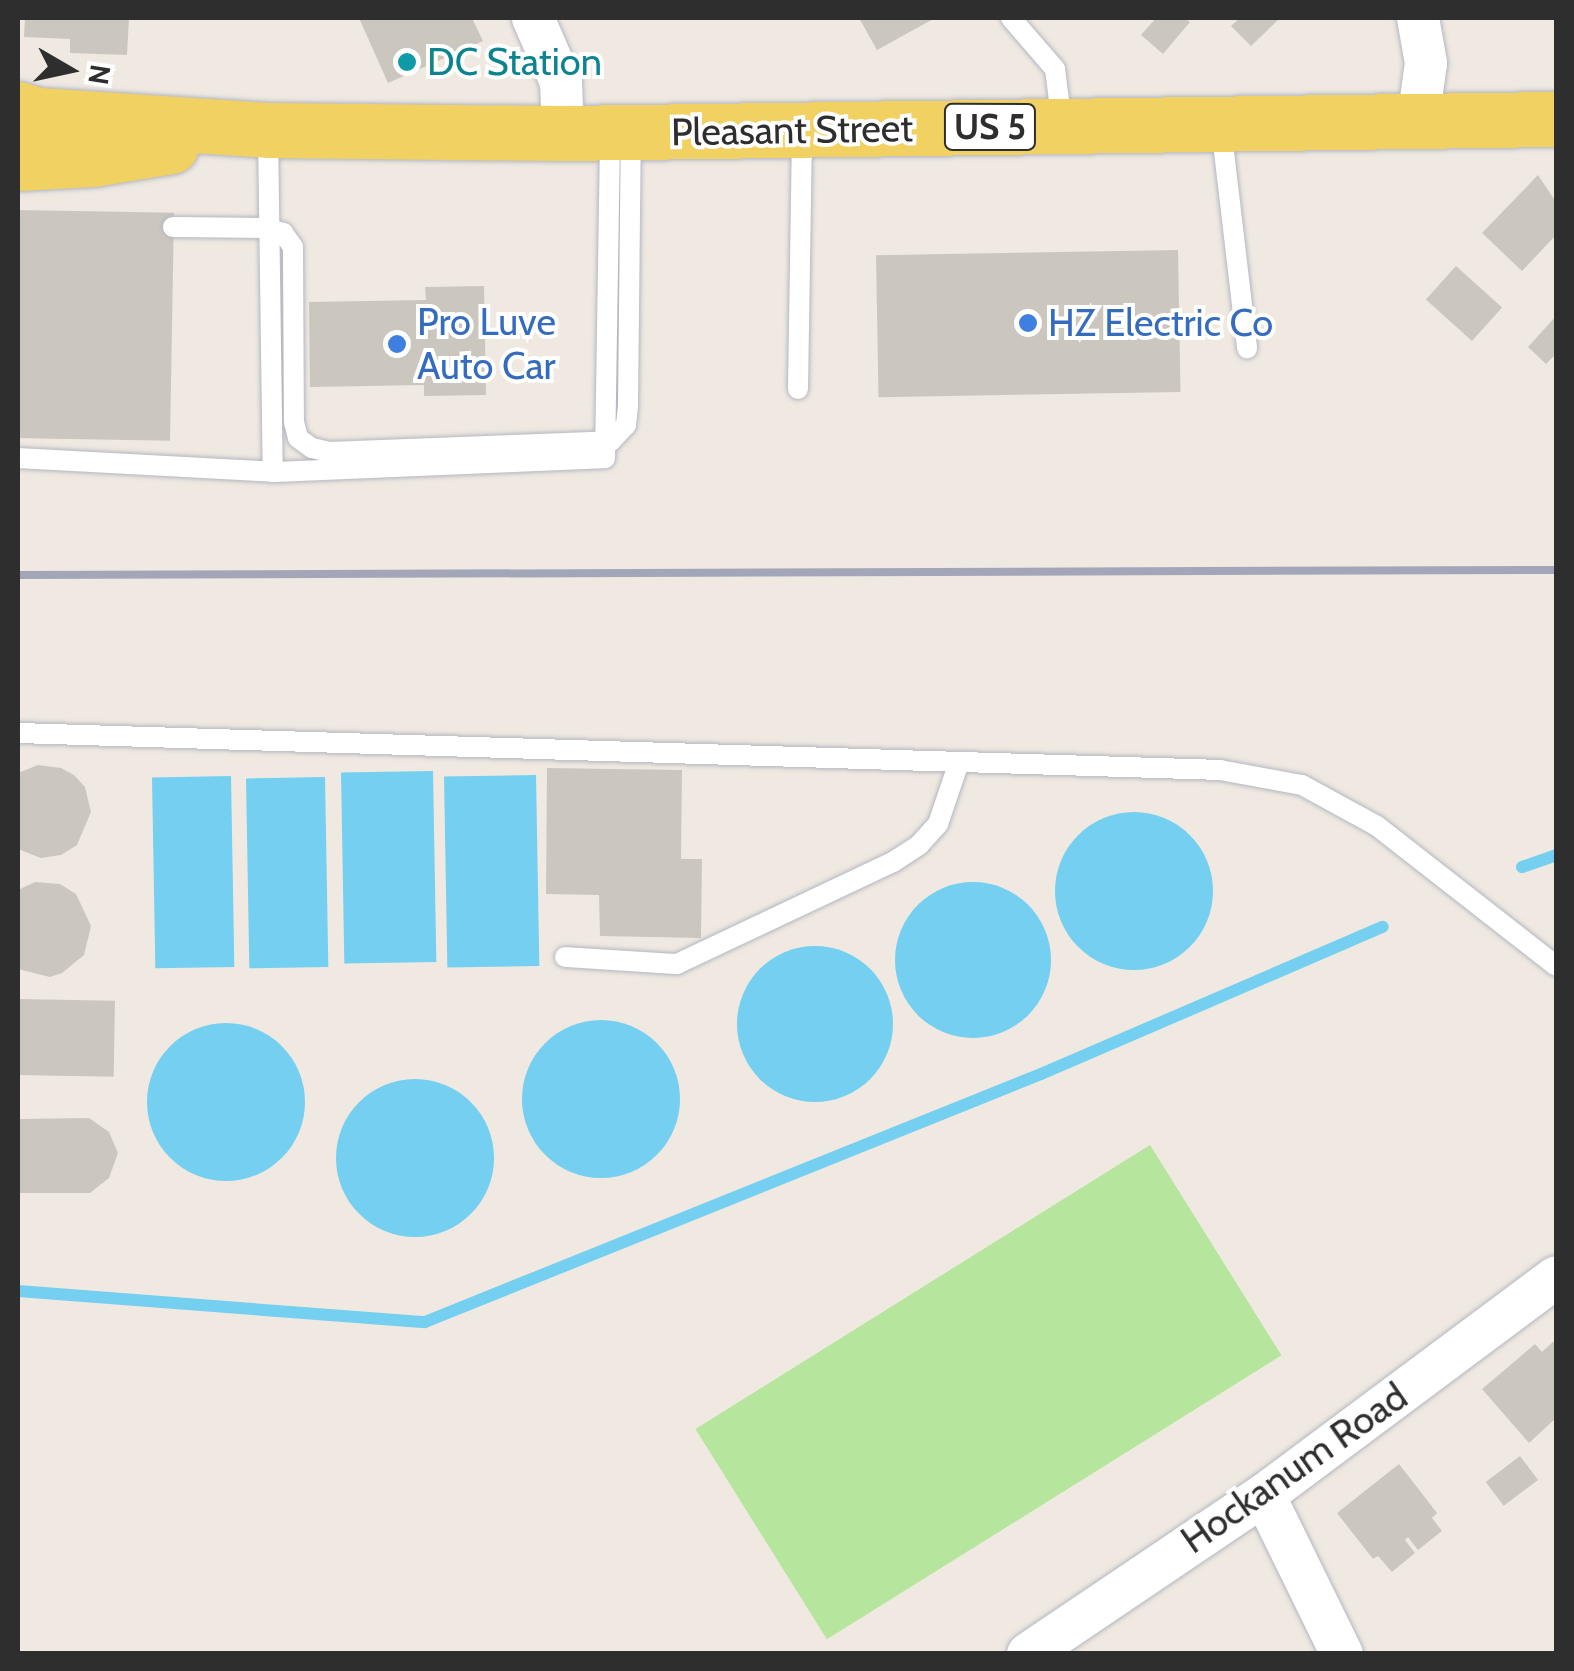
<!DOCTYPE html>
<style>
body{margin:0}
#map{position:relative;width:1574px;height:1671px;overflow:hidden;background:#efe9e1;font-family:Cabin,sans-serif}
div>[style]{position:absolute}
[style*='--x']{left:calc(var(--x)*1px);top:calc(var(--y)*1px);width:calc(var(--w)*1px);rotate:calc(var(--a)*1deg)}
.green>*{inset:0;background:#b6e59e;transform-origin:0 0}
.water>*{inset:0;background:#75cff0;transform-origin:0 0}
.round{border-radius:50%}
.stream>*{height:12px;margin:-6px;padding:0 6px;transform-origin:6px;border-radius:6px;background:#75cff0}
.building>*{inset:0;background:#cbc7bf;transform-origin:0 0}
.roads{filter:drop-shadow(0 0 2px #b4b7c1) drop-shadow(0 0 2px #b4b7c1)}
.service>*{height:20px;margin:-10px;padding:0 10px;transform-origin:10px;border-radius:10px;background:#fff}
.minor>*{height:42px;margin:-21px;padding:0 21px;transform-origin:21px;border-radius:21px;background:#fff}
.primary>*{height:55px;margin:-27.5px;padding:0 27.5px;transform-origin:27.5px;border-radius:27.5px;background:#f2d163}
.rail>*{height:8px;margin:-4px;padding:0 4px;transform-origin:4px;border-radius:4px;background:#a3a6b8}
.dots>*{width:28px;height:28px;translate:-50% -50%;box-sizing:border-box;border:5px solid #fff;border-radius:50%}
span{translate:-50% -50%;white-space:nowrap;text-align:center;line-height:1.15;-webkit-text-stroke:8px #fff;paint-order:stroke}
.shield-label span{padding:2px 8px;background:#fff;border:2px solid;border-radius:8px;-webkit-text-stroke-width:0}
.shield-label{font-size:35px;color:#2e2e2e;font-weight:700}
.culture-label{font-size:38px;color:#0d838f}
.left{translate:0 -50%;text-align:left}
.street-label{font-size:38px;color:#2e2e2e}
.shop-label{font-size:38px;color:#366cbe}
.frame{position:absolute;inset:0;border:20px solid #2e2e2e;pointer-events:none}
.north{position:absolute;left:20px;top:20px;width:100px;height:100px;-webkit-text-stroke:8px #fff;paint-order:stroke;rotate:99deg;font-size:28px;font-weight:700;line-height:40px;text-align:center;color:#2e2e2e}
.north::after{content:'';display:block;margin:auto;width:35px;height:45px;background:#2e2e2e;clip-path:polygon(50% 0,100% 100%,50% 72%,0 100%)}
</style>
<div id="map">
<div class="green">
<div style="left:1150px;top:1145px;width:248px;height:536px;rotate:58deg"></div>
</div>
<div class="water">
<div style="left:433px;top:771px;width:191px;height:92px;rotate:89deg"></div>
<div style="left:536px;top:775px;width:191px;height:92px;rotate:89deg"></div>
<div style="left:231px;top:776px;width:191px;height:79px;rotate:89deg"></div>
<div style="left:325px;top:777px;width:190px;height:79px;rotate:89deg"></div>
<div class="round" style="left:1055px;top:812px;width:158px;height:158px"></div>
<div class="round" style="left:895px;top:882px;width:156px;height:156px"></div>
<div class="round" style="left:737px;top:946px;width:156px;height:156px"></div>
<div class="round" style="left:522px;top:1020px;width:158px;height:158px"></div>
<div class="round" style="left:147px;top:1023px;width:158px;height:158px"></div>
<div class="round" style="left:336px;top:1079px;width:158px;height:158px"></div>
</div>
<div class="stream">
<div style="--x:1522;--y:867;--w:36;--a:-19"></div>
<div style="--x:18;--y:1291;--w:408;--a:4.4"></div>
<div style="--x:425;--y:1322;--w:664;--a:-21.93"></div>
<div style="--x:1041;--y:1074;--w:372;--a:-23.3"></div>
</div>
<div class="building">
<div style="clip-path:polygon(25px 18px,129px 18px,127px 55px,70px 53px,70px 39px,24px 37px)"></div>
<div style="clip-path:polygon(359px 18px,472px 18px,483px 41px,388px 83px)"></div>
<div style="clip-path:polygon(859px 18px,935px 18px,877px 50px)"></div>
<div style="clip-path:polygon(1156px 18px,1184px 18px,1190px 22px,1163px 54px,1141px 35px)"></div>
<div style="clip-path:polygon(1240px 18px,1280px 18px,1251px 46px,1231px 26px)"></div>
<div style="clip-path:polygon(1538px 175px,1556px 202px,1556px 235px,1522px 271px,1482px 233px)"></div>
<div style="left:18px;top:210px;width:156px;height:228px;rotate:1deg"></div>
<div style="left:1178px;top:250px;width:142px;height:302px;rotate:89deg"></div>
<div style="left:1456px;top:266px;width:62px;height:45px;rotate:42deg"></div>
<div style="clip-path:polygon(484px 286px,486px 395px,424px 396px,424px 385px,310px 387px,309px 302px,426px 300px,425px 287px)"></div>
<div style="clip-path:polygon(1556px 316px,1556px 354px,1546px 364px,1528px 347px)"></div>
<div style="clip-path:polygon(38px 765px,61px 768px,74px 775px,85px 787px,91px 812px,77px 845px,61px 855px,41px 858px,18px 849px,18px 773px)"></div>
<div style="clip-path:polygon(547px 768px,682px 770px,681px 859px,702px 859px,701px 938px,600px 936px,599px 895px,546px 894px)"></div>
<div style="clip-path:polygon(35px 882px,60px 884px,76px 894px,91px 926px,84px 955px,62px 973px,50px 977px,18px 969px,18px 890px)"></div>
<div style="left:18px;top:999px;width:97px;height:76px;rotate:1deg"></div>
<div style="clip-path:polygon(89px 1118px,109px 1132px,118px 1153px,109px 1178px,90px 1193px,18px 1193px,18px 1119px)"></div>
<div style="clip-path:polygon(1554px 1341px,1556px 1418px,1529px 1443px,1482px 1389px,1535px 1344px,1542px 1352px)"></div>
<div style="left:1520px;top:1456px;width:30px;height:43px;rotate:53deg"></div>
<div style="clip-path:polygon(1399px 1464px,1437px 1513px,1432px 1518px,1442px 1531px,1418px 1550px,1408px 1537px,1405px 1540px,1415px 1553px,1392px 1572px,1378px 1556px,1373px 1559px,1337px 1513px)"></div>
</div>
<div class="roads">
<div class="service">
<div style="--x:1011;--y:18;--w:67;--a:49.2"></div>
<div style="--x:1055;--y:69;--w:55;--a:82.7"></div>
<div style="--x:1221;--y:126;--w:224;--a:83.3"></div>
<div style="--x:268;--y:132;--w:340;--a:89.2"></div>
<div style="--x:273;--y:472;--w:332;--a:-2.4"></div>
<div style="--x:605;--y:458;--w:323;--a:-89.1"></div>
<div style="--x:173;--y:227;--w:93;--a:0.6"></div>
<div style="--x:266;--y:228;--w:18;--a:16"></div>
<div style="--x:283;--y:233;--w:17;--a:54"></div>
<div style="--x:293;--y:247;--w:175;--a:89.7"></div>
<div style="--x:294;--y:422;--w:16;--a:76"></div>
<div style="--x:298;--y:438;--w:17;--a:36"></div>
<div style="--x:312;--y:448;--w:17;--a:13"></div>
<div style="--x:329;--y:452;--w:282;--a:-2.2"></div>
<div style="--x:611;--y:441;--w:22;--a:-47"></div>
<div style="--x:626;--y:425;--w:20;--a:-84"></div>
<div style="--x:628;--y:405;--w:271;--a:-89.4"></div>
<div style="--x:798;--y:389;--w:257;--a:-89.1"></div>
<div style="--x:18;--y:458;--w:255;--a:3.1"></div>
<div style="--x:18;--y:733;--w:1203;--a:1.76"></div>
<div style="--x:1220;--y:770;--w:83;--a:10.4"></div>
<div style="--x:1302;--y:785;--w:85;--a:28.7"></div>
<div style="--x:1377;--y:826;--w:227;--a:38"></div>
<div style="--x:565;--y:957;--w:112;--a:3.6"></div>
<div style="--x:677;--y:964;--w:239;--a:-25.3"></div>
<div style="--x:893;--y:862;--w:31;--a:-33"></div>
<div style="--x:919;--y:845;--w:28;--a:-48"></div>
<div style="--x:938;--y:824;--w:65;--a:-71.3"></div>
</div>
<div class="minor">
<div style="--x:533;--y:18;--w:70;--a:66.4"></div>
<div style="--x:561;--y:82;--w:51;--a:87.8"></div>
<div style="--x:1418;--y:18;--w:46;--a:79.9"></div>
<div style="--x:1426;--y:63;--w:59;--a:97.9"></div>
<div style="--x:1264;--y:1495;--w:177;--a:63.9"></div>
<div style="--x:1028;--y:1654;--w:285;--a:-34"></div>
<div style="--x:1264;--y:1495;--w:364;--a:-36.7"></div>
</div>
<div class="primary">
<div style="--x:18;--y:109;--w:21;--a:17"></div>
<div style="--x:38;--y:115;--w:230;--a:3.7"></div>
<div style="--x:268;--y:130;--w:295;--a:0.6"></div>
<div style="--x:563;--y:133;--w:993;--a:-0.81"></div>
<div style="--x:18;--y:163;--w:74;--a:-3.1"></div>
<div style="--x:92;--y:159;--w:80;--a:-9.3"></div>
</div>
</div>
<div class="rail">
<div style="--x:18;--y:575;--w:1538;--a:-0.19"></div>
</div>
<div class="dots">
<div style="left:407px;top:62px;background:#0f9aa8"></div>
<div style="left:1028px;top:323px;background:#3f7fe0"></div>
<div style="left:397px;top:344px;background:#3f7fe0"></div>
</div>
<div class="shield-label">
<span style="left:990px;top:127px">US 5</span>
</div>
<div class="culture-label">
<span class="left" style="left:427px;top:62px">DC Station</span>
</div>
<div class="street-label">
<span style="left:792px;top:130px;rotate:-1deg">Pleasant Street</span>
<span style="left:1294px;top:1468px;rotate:-35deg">Hockanum Road</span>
</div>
<div class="shop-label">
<span class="left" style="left:417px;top:344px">Pro Luve<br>Auto Car</span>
<span class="left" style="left:1048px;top:323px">HZ Electric Co</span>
</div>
<div class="frame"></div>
<div class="north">N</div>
</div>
